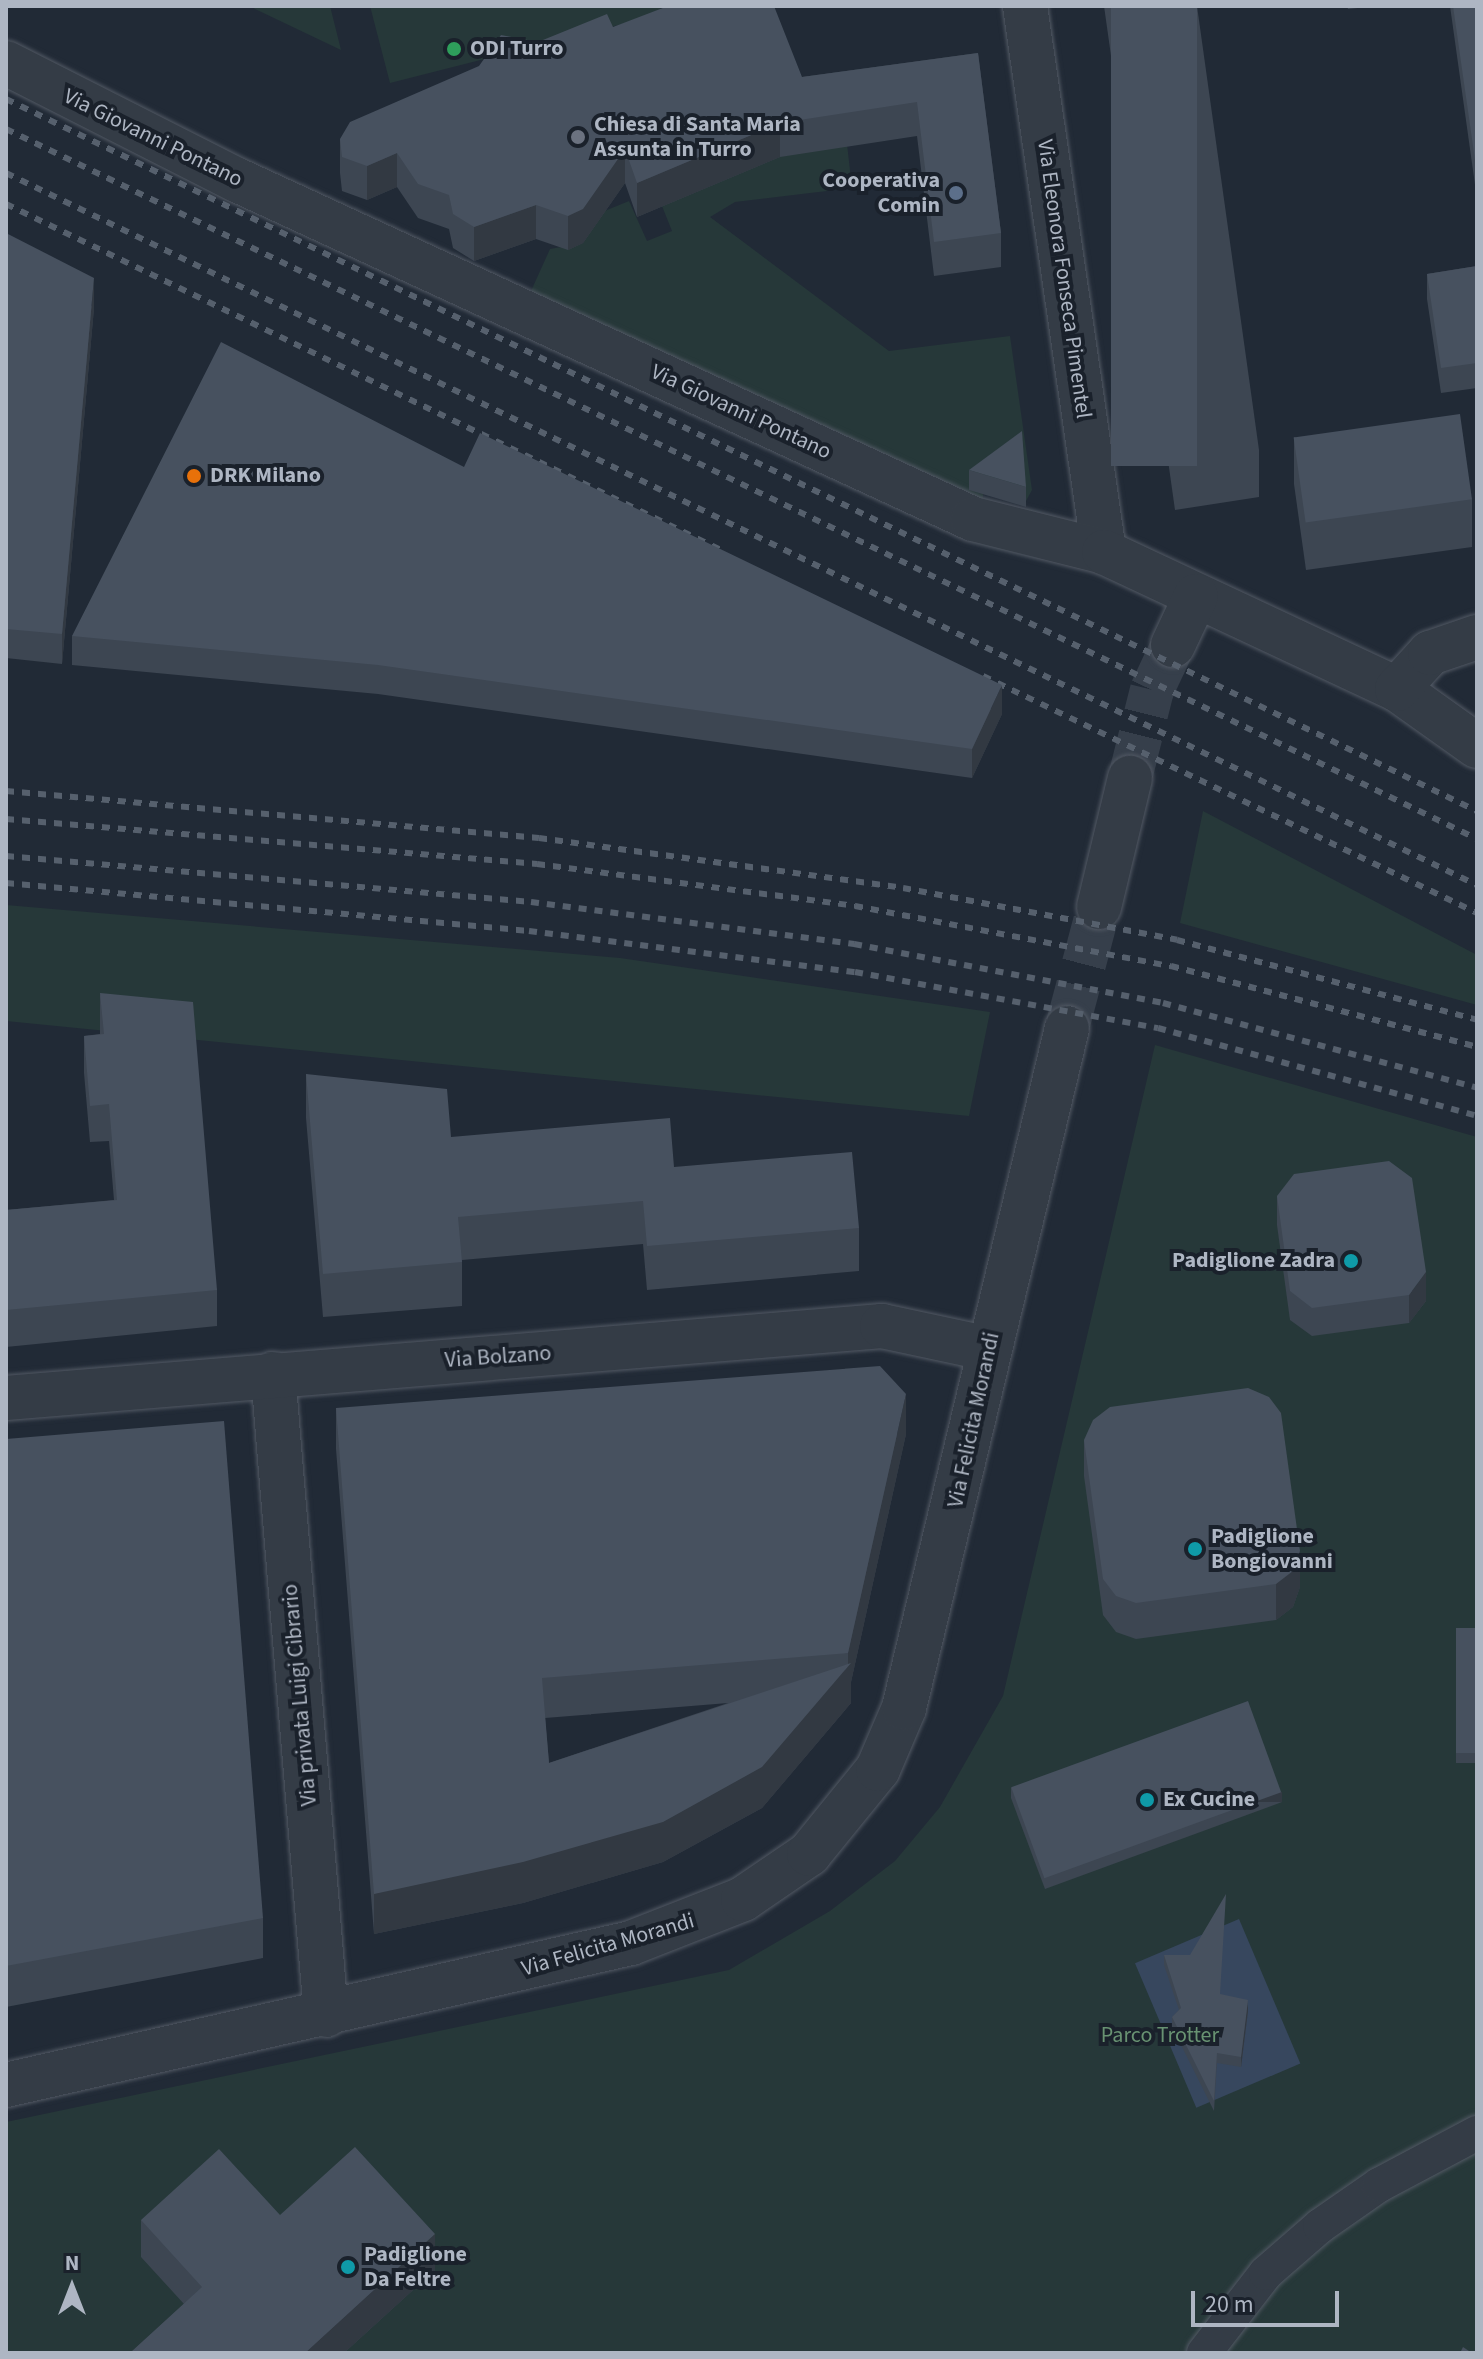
<!DOCTYPE html>
<style>
body{margin:0}
#map{position:relative;width:1483px;height:2359px;overflow:hidden;background:#212a36;font-family:"Source Sans 3",sans-serif}
div>[style]{position:absolute}
[style*='--x']{left:calc(var(--x)*1px);top:calc(var(--y)*1px);width:calc(var(--w)*1px);rotate:calc(var(--a)*1deg)}
.green>*{inset:0;background:#263839}
.water>*{inset:0;background:#37475e;transform-origin:0 0}
.minor-tunnel>*{height:44px;margin-top:-22px;transform-origin:0;background:repeating-linear-gradient(90deg,#363f4b 0 44px,transparent 0 66px)}
.roads{filter:drop-shadow(0 0 2px #525964) drop-shadow(0 0 2px #525964)}
.pedestrian>*{height:34px;margin:-17px;padding:0 17px;transform-origin:17px;border-radius:17px;background:#343c46}
.minor>*{height:44px;margin:-22px;padding:0 22px;transform-origin:22px;border-radius:22px;background:#343c46}
.rail>*{height:6px;margin-top:-3px;transform-origin:0;background:repeating-linear-gradient(90deg,#56606d 0 8px,transparent 0 16px)}
.wall>*{inset:0;background:#3d4652;transform-origin:0 0}
.shaded-wall>*{inset:0;background:#323942;transform-origin:0 0}
.building>*{inset:0;background:#47515f;transform-origin:0 0}
.dots>*{width:22px;height:22px;translate:-50% -50%;box-sizing:border-box;border:4px solid #1a212b;border-radius:50%}
span{translate:-50% -50%;white-space:nowrap;text-align:center;line-height:1.15;-webkit-text-stroke:8px #1a212b;paint-order:stroke}
.poi-label{font-size:22px;color:#aeb6c3;font-weight:700}
.left{translate:0 -50%;text-align:left}
.right{translate:-100% -50%;text-align:right}
.street-label{font-size:22px;color:#aeb6c3}
.park-label{font-size:22px;color:#689272}
.frame{position:absolute;inset:0;border:8px solid #aeb6c3;pointer-events:none}
.north{position:absolute;left:32px;top:2247px;width:80px;height:80px;-webkit-text-stroke:6px #1a212b;paint-order:stroke;rotate:0deg;font-size:22px;font-weight:700;line-height:32px;text-align:center;color:#aeb6c3}
.north::after{content:'';display:block;margin:auto;width:28px;height:36px;background:#aeb6c3;clip-path:polygon(50% 0,100% 100%,50% 72%,0 100%)}
.scale{position:absolute;left:1191px;top:2291px;width:148px;height:36px;box-sizing:border-box;border:4px solid #aeb6c3;border-top:0;padding-left:10px;font-size:24px;line-height:28px;white-space:nowrap;color:#aeb6c3;-webkit-text-stroke:6px #1a212b;paint-order:stroke}
</style>
<div id="map">
<div class="green">
<div style="clip-path:polygon(249px 6px,330px 6px,341px 50px)"></div>
<div style="clip-path:polygon(370px 6px,660px 6px,662px 14px,390px 83px)"></div>
<div style="clip-path:polygon(744px 144px,847px 144px,852px 188px,735px 202px,710px 217px,889px 351px,1010px 336px,1032px 490px,1026px 501px,983px 479px,983px 499px,1009px 511px,531px 291px,550px 249px,583px 243px,590px 217px,629px 201px,647px 241px,672px 231px,662px 206px)"></div>
<div style="clip-path:polygon(1203px 811px,1477px 955px,1477px 1005px,1180px 923px)"></div>
<div style="clip-path:polygon(6px 905px,620px 958px,990px 1012px,969px 1116px,6px 1021px)"></div>
<div style="clip-path:polygon(1155px 1045px,1477px 1137px,1477px 2353px,6px 2353px,6px 2122px,729px 1970px,830px 1911px,895px 1861px,940px 1807px,1003px 1696px)"></div>
</div>
<div class="water">
<div style="left:1239px;top:1919px;width:157px;height:113px;rotate:67deg"></div>
</div>
<div class="minor-tunnel">
<div style="--x:1130;--y:778;--w:91;--a:-76"></div>
<div style="--x:1152;--y:690;--w:50;--a:-65"></div>
<div style="--x:1067;--y:1028;--w:125;--a:-75.2"></div>
</div>
<div class="roads">
<div class="pedestrian">
<div style="--x:1204;--y:2353;--w:101;--a:-52.2"></div>
<div style="--x:1266;--y:2273;--w:72;--a:-41"></div>
<div style="--x:1320;--y:2226;--w:72;--a:-34.8"></div>
<div style="--x:1379;--y:2185;--w:111;--a:-28"></div>
</div>
<div class="minor">
<div style="--x:1025;--y:6;--w:552;--a:81.77"></div>
<div style="--x:6;--y:63;--w:259;--a:26.9"></div>
<div style="--x:237;--y:180;--w:810;--a:24.73"></div>
<div style="--x:973;--y:519;--w:135;--a:14.1"></div>
<div style="--x:1104;--y:552;--w:323;--a:25.1"></div>
<div style="--x:1397;--y:689;--w:98;--a:35.5"></div>
<div style="--x:1173;--y:645;--w:54;--a:-64.9"></div>
<div style="--x:1397;--y:689;--w:49;--a:-47.5"></div>
<div style="--x:1430;--y:653;--w:50;--a:-18.8"></div>
<div style="--x:1099;--y:907;--w:133;--a:-76.5"></div>
<div style="--x:273;--y:1374;--w:643;--a:85.27"></div>
<div style="--x:6;--y:1398;--w:879;--a:-4.7"></div>
<div style="--x:882;--y:1326;--w:109;--a:12.1"></div>
<div style="--x:6;--y:2085;--w:641;--a:-12.8"></div>
<div style="--x:631;--y:1943;--w:120;--a:-21.4"></div>
<div style="--x:743;--y:1899;--w:80;--a:-34.3"></div>
<div style="--x:809;--y:1854;--w:109;--a:-50.9"></div>
<div style="--x:878;--y:1769;--w:66;--a:-66.9"></div>
<div style="--x:904;--y:1708;--w:699;--a:-76.52"></div>
</div>
</div>
<div class="rail">
<div style="--x:6;--y:99;--w:1634;--a:25.83"></div>
<div style="--x:6;--y:129;--w:1633;--a:25.76"></div>
<div style="--x:6;--y:173;--w:1634;--a:25.83"></div>
<div style="--x:6;--y:204;--w:797;--a:25.83"></div>
<div style="--x:983;--y:676;--w:548;--a:25.63"></div>
<div style="--x:6;--y:791;--w:535;--a:5.04"></div>
<div style="--x:539;--y:838;--w:367;--a:7.8"></div>
<div style="--x:903;--y:888;--w:279;--a:10.7"></div>
<div style="--x:1177;--y:940;--w:310;--a:14.9"></div>
<div style="--x:6;--y:819;--w:533;--a:4.84"></div>
<div style="--x:537;--y:864;--w:321;--a:7.5"></div>
<div style="--x:855;--y:906;--w:322;--a:10.8"></div>
<div style="--x:1171;--y:966;--w:317;--a:14.8"></div>
<div style="--x:6;--y:856;--w:527;--a:5.01"></div>
<div style="--x:531;--y:902;--w:326;--a:7.4"></div>
<div style="--x:854;--y:944;--w:315;--a:10.8"></div>
<div style="--x:1163;--y:1003;--w:325;--a:15.1"></div>
<div style="--x:6;--y:883;--w:525;--a:5.24"></div>
<div style="--x:529;--y:931;--w:329;--a:7.2"></div>
<div style="--x:855;--y:972;--w:308;--a:10.5"></div>
<div style="--x:1158;--y:1028;--w:331;--a:15.4"></div>
</div>
<div class="wall">
<div style="clip-path:polygon(1104px 6px,1197px 6px,1259px 450px,1259px 497px,1175px 510px)"></div>
<div style="clip-path:polygon(1347px 6px,1377px 6px,1348px 9px)"></div>
<div style="clip-path:polygon(1450px 6px,1477px 6px,1477px 199px)"></div>
<div style="clip-path:polygon(613px 27px,802px 77px,978px 53px,1001px 233px,1001px 267px,934px 276px,917px 136px,780px 157px,637px 217px,625px 183px,583px 243px,568px 250px,536px 239px,474px 261px,453px 248px,449px 229px,418px 218px,397px 187px,367px 200px,342px 191px,340px 173px,340px 139px,538px 42px)"></div>
<div style="clip-path:polygon(6px 233px,94px 308px,62px 664px,6px 658px)"></div>
<div style="clip-path:polygon(1477px 266px,1477px 388px,1441px 393px,1427px 299px,1427px 274px)"></div>
<div style="clip-path:polygon(1294px 437px,1472px 499px,1472px 547px,1306px 570px,1294px 484px)"></div>
<div style="clip-path:polygon(464px 467px,1002px 714px,972px 778px,378px 694px,72px 665px,72px 636px)"></div>
<div style="clip-path:polygon(969px 470px,1026px 487px,1026px 507px,969px 490px)"></div>
<div style="clip-path:polygon(100px 993px,217px 1290px,217px 1326px,6px 1347px,6px 1210px,114px 1200px,109px 1141px,90px 1142px,84px 1073px,84px 1036px,100px 1034px)"></div>
<div style="clip-path:polygon(306px 1074px,451px 1137px,674px 1167px,859px 1228px,859px 1271px,647px 1290px,643px 1244px,462px 1260px,462px 1306px,323px 1317px,306px 1118px)"></div>
<div style="clip-path:polygon(1277px 1196px,1426px 1301px,1409px 1323px,1312px 1336px,1290px 1320px,1277px 1225px)"></div>
<div style="clip-path:polygon(evenodd,336px 1408px,906px 1434px,851px 1682px,851px 1703px,762px 1808px,663px 1862px,523px 1903px,374px 1934px,336px 1449px,336px 1408px,728px 1703px,549px 1763px,545px 1718px,728px 1703px)"></div>
<div style="clip-path:polygon(6px 1439px,263px 1918px,263px 1958px,6px 2007px)"></div>
<div style="clip-path:polygon(1084px 1440px,1300px 1587px,1293px 1607px,1276px 1620px,1136px 1639px,1116px 1632px,1103px 1615px,1084px 1476px)"></div>
<div style="left:1477px;top:1628px;width:135px;height:21px;rotate:90deg"></div>
<div style="clip-path:polygon(1011px 1788px,1282px 1802px,1045px 1889px,1011px 1798px)"></div>
<div style="clip-path:polygon(1164px 1955px,1221px 1995px,1248px 2011px,1241px 2067px,1217px 2063px,1214px 2111px,1172px 2027px,1172px 2017px,1179px 2010px,1164px 1965px)"></div>
<div style="clip-path:polygon(280px 2215px,435px 2270px,344px 2353px,130px 2353px,184px 2304px,141px 2257px,141px 2220px)"></div>
</div>
<div class="shaded-wall">
<div style="clip-path:polygon(780px 123px,780px 157px,637px 217px,637px 183px)"></div>
<div style="clip-path:polygon(625px 149px,625px 183px,583px 243px,568px 250px,568px 216px)"></div>
<div style="clip-path:polygon(397px 153px,397px 187px,367px 200px,367px 166px)"></div>
<div style="clip-path:polygon(536px 205px,536px 239px,474px 261px,474px 227px)"></div>
<div style="clip-path:polygon(94px 278px,94px 308px,62px 664px,62px 634px)"></div>
<div style="clip-path:polygon(1002px 685px,1002px 714px,972px 778px,972px 749px)"></div>
<div style="clip-path:polygon(1426px 1272px,1426px 1301px,1409px 1323px,1409px 1295px)"></div>
<div style="clip-path:polygon(906px 1394px,906px 1434px,851px 1682px,851px 1703px,762px 1808px,663px 1862px,523px 1903px,374px 1934px,374px 1894px,848px 1666px,848px 1653px)"></div>
<div style="clip-path:polygon(1300px 1551px,1300px 1587px,1293px 1607px,1276px 1620px,1276px 1584px)"></div>
<div style="left:1282px;top:1792px;width:10px;height:252px;rotate:90deg"></div>
<div style="clip-path:polygon(1248px 2000px,1248px 2011px,1241px 2067px,1241px 2057px)"></div>
<div style="clip-path:polygon(435px 2234px,435px 2270px,344px 2353px,305px 2353px)"></div>
</div>
<div class="building">
<div style="clip-path:polygon(668px 6px,774px 6px,802px 77px,978px 53px,1001px 233px,934px 242px,917px 102px,780px 123px,637px 183px,625px 149px,583px 209px,568px 216px,536px 205px,474px 227px,453px 214px,449px 195px,418px 184px,397px 153px,367px 166px,342px 157px,340px 139px,350px 122px,479px 66px,501px 35px,538px 42px,607px 14px,613px 27px)"></div>
<div style="left:1111px;top:6px;width:86px;height:460px"></div>
<div style="clip-path:polygon(1453px 6px,1477px 6px,1477px 174px)"></div>
<div style="clip-path:polygon(6px 233px,94px 278px,62px 634px,6px 629px)"></div>
<div style="clip-path:polygon(1477px 266px,1477px 363px,1441px 368px,1427px 274px)"></div>
<div style="clip-path:polygon(221px 342px,464px 467px,480px 433px,1002px 685px,972px 749px,378px 665px,72px 636px)"></div>
<div style="left:1460px;top:414px;width:86px;height:168px;rotate:82deg"></div>
<div style="clip-path:polygon(1022px 431px,1026px 487px,969px 470px)"></div>
<div style="clip-path:polygon(100px 993px,193px 1002px,217px 1290px,6px 1310px,6px 1210px,117px 1200px,109px 1104px,90px 1106px,84px 1036px,104px 1034px)"></div>
<div style="clip-path:polygon(306px 1074px,447px 1089px,451px 1137px,670px 1118px,674px 1167px,852px 1152px,859px 1228px,647px 1246px,643px 1201px,458px 1217px,462px 1262px,323px 1274px)"></div>
<div style="clip-path:polygon(1389px 1161px,1412px 1178px,1426px 1272px,1409px 1295px,1312px 1308px,1290px 1291px,1277px 1196px,1294px 1174px)"></div>
<div style="clip-path:polygon(880px 1366px,906px 1394px,848px 1653px,542px 1678px,549px 1763px,851px 1663px,762px 1767px,663px 1822px,523px 1862px,374px 1894px,336px 1408px)"></div>
<div style="clip-path:polygon(1248px 1388px,1269px 1397px,1281px 1413px,1300px 1551px,1293px 1571px,1276px 1584px,1136px 1603px,1116px 1596px,1103px 1579px,1084px 1440px,1093px 1420px,1110px 1407px)"></div>
<div style="clip-path:polygon(224px 1421px,263px 1918px,6px 1966px,6px 1439px)"></div>
<div style="left:1477px;top:1628px;width:125px;height:21px;rotate:90deg"></div>
<div style="left:1248px;top:1701px;width:97px;height:252px;rotate:70deg"></div>
<div style="clip-path:polygon(1226px 1894px,1220px 1994px,1248px 2000px,1241px 2057px,1217px 2053px,1214px 2101px,1172px 2017px,1181px 2008px,1164px 1955px,1190px 1955px)"></div>
<div style="clip-path:polygon(355px 2147px,435px 2234px,305px 2353px,130px 2353px,202px 2287px,141px 2220px,219px 2149px,280px 2215px)"></div>
<div style="clip-path:polygon(1463px 2347px,1472px 2353px,1460px 2353px)"></div>
</div>
<div class="dots">
<div style="left:454px;top:49px;background:#2e9e5b"></div>
<div style="left:578px;top:137px;background:#6b7280"></div>
<div style="left:956px;top:193px;background:#5c6f8a"></div>
<div style="left:194px;top:476px;background:#e8710a"></div>
<div style="left:1351px;top:1261px;background:#0f9aa8"></div>
<div style="left:1195px;top:1549px;background:#0f9aa8"></div>
<div style="left:1147px;top:1800px;background:#0f9aa8"></div>
<div style="left:348px;top:2267px;background:#0f9aa8"></div>
</div>
<div class="poi-label">
<span class="left" style="left:470px;top:49px">ODI Turro</span>
<span class="left" style="left:594px;top:137px">Chiesa di Santa Maria<br>Assunta in Turro</span>
<span class="right" style="left:940px;top:193px">Cooperativa<br>Comin</span>
<span class="left" style="left:210px;top:476px">DRK Milano</span>
<span class="right" style="left:1335px;top:1261px">Padiglione Zadra</span>
<span class="left" style="left:1211px;top:1549px">Padiglione<br>Bongiovanni</span>
<span class="left" style="left:1163px;top:1800px">Ex Cucine</span>
<span class="left" style="left:364px;top:2267px">Padiglione<br>Da Feltre</span>
</div>
<div class="street-label">
<span style="left:153px;top:138px;rotate:26deg">Via Giovanni Pontano</span>
<span style="left:1064px;top:279px;rotate:82deg">Via Eleonora Fonseca Pimentel</span>
<span style="left:741px;top:412px;rotate:25deg">Via Giovanni Pontano</span>
<span style="left:498px;top:1357px;rotate:-4deg">Via Bolzano</span>
<span style="left:974px;top:1420px;rotate:-78deg">Via Felicita Morandi</span>
<span style="left:300px;top:1695px;rotate:-95deg">Via privata Luigi Cibrario</span>
<span style="left:608px;top:1945px;rotate:-16deg">Via Felicita Morandi</span>
</div>
<div class="park-label">
<span style="left:1160px;top:2036px">Parco Trotter</span>
</div>
<div class="frame"></div>
<div class="north">N</div>
<div class="scale">20 m</div>
</div>
